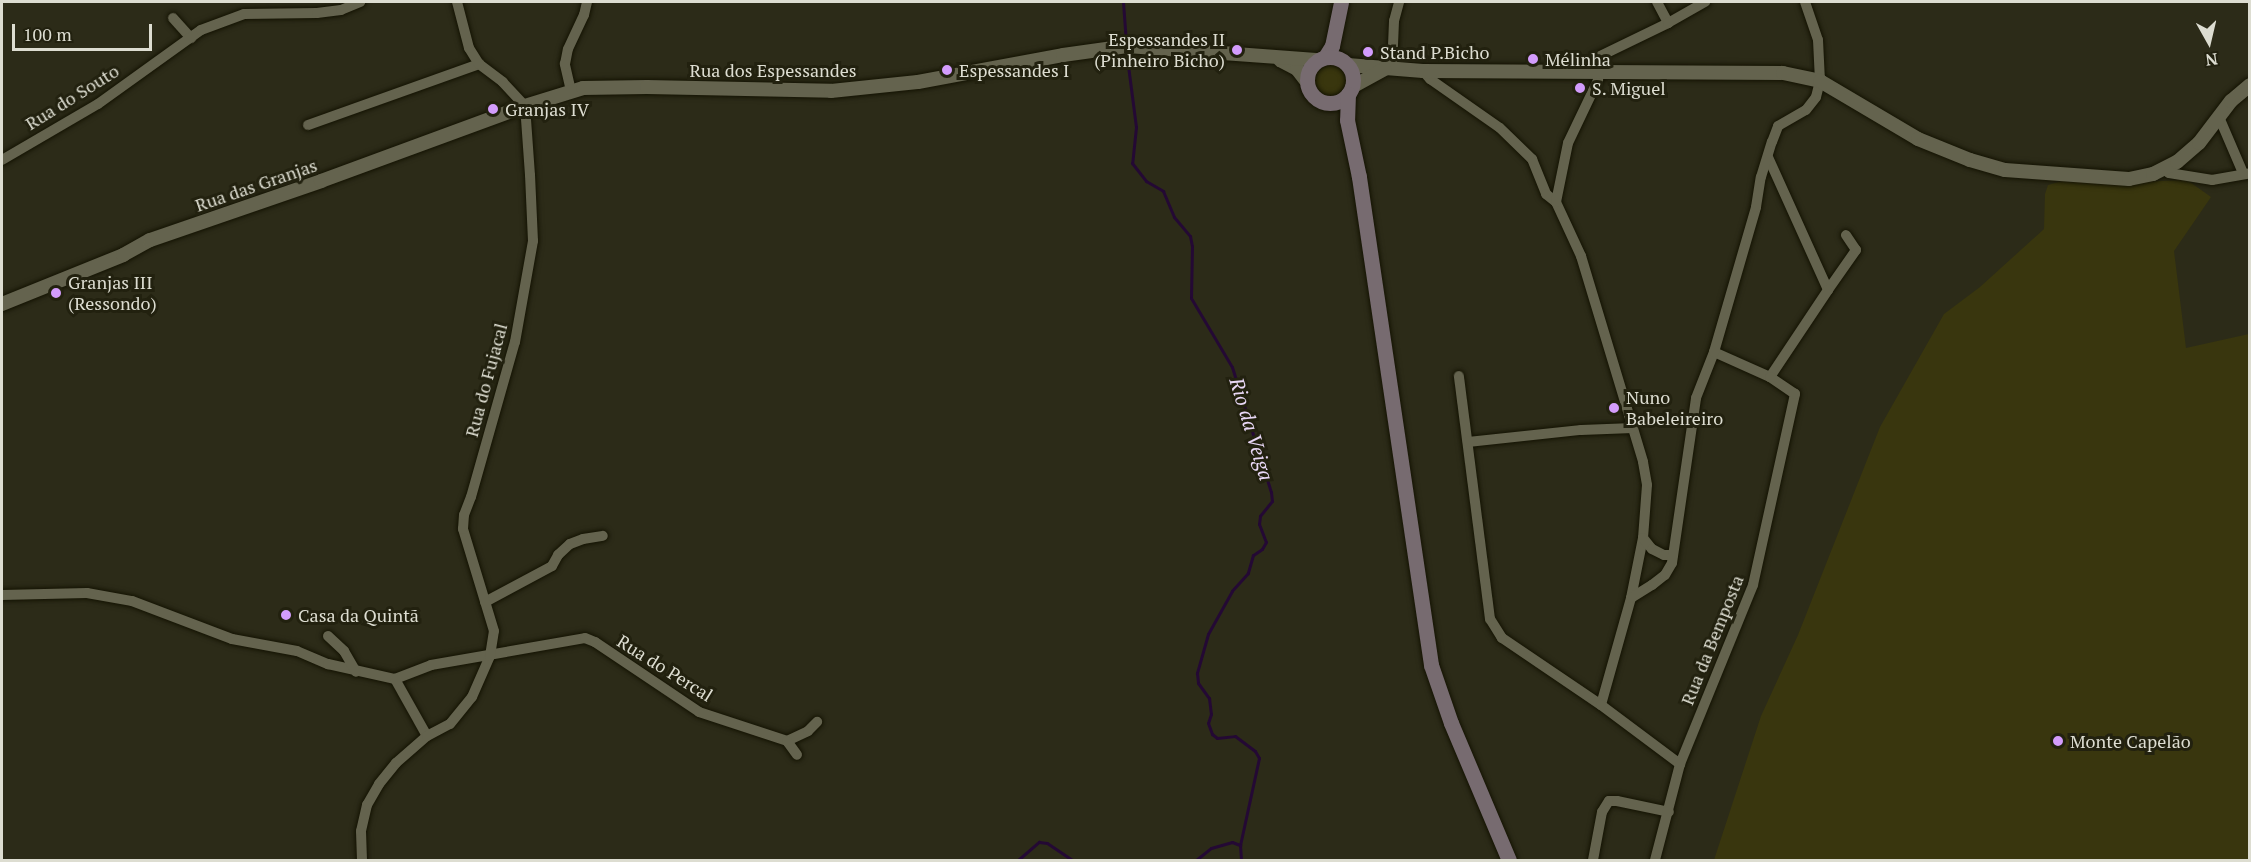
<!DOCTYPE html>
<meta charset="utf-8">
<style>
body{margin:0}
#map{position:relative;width:2251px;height:862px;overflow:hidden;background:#2c2b18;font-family:"PT Serif",serif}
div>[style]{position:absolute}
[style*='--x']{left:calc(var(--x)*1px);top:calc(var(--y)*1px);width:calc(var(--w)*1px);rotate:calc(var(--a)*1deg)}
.green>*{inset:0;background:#39360e}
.round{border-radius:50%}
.stream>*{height:3px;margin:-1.5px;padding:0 1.5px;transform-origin:1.5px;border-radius:1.5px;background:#240934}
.roads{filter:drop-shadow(0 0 2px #141303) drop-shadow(0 0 2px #141303)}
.minor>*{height:10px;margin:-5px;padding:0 5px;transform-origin:5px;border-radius:5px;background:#64634e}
.tertiary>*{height:14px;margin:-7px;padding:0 7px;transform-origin:7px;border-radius:7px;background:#64634e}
.secondary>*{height:15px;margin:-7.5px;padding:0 7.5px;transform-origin:7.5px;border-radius:7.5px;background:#776b70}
.secondary>.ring{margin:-7.5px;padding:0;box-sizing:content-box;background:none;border:15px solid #776b70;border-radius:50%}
.dots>*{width:16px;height:16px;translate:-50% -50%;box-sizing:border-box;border:3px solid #22210f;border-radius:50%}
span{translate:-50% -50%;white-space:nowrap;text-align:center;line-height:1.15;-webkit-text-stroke:6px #22210f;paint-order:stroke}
.poi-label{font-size:18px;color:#ddddd1}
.right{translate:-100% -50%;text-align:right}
.left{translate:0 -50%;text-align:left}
.street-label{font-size:18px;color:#ddddd1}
.water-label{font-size:20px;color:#e9d8f6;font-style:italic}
.frame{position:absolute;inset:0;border:3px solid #ddddd1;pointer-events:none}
.north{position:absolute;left:2179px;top:12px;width:60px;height:60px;-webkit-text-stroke:4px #22210f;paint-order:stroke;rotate:172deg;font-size:16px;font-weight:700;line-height:24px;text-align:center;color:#ddddd1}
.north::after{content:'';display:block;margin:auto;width:21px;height:27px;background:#ddddd1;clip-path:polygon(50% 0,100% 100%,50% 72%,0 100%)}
.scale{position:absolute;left:12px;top:24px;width:140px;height:27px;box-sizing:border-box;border:3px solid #ddddd1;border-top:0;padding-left:8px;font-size:18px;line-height:21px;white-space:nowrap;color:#ddddd1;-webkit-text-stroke:4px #22210f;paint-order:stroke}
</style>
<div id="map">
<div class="green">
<div class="round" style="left:1313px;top:63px;width:34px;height:34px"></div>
<div style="clip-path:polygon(2187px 180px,2211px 197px,2174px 251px,2186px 348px,2249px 334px,2249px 860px,1714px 860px,1761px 716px,1798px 635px,1880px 427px,1944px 314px,1980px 287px,2044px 229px,2045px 194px,2048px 185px,2062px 181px,2110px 183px)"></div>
</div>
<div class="stream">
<div style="--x:1123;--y:2;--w:41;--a:85.8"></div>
<div style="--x:1126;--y:50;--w:78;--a:82.6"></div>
<div style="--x:1136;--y:127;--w:36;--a:96"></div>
<div style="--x:1132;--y:163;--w:23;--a:52"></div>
<div style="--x:1146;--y:181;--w:20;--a:30"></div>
<div style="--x:1163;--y:191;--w:28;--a:67"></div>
<div style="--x:1174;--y:217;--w:25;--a:50"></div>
<div style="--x:1190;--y:236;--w:10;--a:79"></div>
<div style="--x:1192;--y:246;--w:52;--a:91.1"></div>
<div style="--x:1191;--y:298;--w:80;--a:59.3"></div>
<div style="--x:1232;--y:367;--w:131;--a:72.7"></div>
<div style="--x:1271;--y:492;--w:9;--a:84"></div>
<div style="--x:1272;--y:501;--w:19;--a:129"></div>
<div style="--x:1260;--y:516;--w:8;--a:97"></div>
<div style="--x:1259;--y:524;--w:19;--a:69"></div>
<div style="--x:1266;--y:542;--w:8;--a:120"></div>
<div style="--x:1262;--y:549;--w:11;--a:146"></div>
<div style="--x:1253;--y:555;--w:19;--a:106"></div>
<div style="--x:1248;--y:573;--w:24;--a:132"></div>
<div style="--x:1232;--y:591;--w:49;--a:119.2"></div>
<div style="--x:1208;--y:634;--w:41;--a:105.8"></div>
<div style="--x:1197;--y:673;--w:10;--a:84"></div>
<div style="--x:1198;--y:683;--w:19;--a:54"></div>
<div style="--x:1209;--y:698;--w:16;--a:83"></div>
<div style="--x:1211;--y:714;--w:9;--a:108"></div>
<div style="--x:1208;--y:723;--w:12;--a:70"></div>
<div style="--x:1212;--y:734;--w:6;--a:39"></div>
<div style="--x:1217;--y:738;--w:18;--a:-6"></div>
<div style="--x:1235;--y:736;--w:25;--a:37"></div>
<div style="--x:1255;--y:751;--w:8;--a:60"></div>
<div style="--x:1259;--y:758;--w:89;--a:102.3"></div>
<div style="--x:1240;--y:845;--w:15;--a:86"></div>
<div style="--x:1018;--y:860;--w:28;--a:-41"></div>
<div style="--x:1039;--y:842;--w:8;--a:7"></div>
<div style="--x:1047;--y:843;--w:30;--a:34"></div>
<div style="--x:1196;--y:860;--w:19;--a:-39"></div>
<div style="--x:1211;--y:848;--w:22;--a:-16"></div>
<div style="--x:1232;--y:842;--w:9;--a:21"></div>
</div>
<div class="roads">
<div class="minor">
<div style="--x:1657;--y:2;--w:24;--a:62"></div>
<div style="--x:173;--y:18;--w:27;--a:48"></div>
<div style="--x:1392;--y:69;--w:48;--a:-87.6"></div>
<div style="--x:1394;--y:21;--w:20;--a:-75"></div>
<div style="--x:1588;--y:70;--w:13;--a:-61"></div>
<div style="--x:1594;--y:59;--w:82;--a:-25.9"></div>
<div style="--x:1668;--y:23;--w:43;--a:-29.6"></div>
<div style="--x:1423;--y:71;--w:11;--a:49"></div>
<div style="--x:1430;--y:79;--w:85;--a:35"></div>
<div style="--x:1500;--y:128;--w:45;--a:44.1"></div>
<div style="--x:1532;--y:159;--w:38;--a:68"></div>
<div style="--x:1546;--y:194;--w:13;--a:39"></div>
<div style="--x:1556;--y:202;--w:60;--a:65.2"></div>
<div style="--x:1581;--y:256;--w:215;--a:73.2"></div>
<div style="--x:1643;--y:462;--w:23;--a:80"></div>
<div style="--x:1647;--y:485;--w:53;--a:94.3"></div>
<div style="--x:1643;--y:538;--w:61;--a:101.3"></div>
<div style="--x:1631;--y:598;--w:111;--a:105.7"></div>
<div style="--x:1601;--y:705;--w:120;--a:-145.9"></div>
<div style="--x:1502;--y:638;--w:22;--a:-122"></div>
<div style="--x:1490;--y:619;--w:245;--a:-97.3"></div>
<div style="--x:571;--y:91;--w:28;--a:-103"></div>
<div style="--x:565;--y:64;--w:15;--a:-79"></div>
<div style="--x:568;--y:49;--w:38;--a:-65"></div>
<div style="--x:584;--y:15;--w:13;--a:-77"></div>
<div style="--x:2219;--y:117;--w:61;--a:66.8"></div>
<div style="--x:308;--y:125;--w:182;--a:-19.6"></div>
<div style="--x:1768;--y:157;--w:146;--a:65.7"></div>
<div style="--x:1828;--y:290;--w:49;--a:-55"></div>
<div style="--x:1856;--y:250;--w:18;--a:-124"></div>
<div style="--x:2;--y:160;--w:111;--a:-30.3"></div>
<div style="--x:98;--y:104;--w:127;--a:-35.7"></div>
<div style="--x:201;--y:30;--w:46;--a:-20.4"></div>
<div style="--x:244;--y:14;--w:73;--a:-0.8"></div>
<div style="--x:317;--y:13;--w:24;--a:-7"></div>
<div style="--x:341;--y:10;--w:21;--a:-23"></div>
<div style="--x:2163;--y:169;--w:7;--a:34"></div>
<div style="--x:2169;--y:173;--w:44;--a:9.2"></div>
<div style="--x:2212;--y:180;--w:39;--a:-10"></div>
<div style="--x:1556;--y:202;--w:60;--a:-78.5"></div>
<div style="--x:1568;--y:143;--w:70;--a:-64.5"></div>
<div style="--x:1598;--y:80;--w:10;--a:-84"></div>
<div style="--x:1714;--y:352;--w:61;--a:24.1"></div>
<div style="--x:1770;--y:377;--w:105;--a:-56.3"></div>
<div style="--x:1468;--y:442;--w:114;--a:-6.1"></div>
<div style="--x:1581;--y:430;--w:52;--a:-2.2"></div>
<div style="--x:1643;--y:538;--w:14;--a:51"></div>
<div style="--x:1652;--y:549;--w:13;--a:27"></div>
<div style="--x:1664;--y:555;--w:9;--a:0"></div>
<div style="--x:2;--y:595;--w:85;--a:-1.3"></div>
<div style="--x:87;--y:593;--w:46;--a:10.1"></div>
<div style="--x:132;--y:601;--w:107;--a:20.8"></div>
<div style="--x:232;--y:639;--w:66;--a:10.5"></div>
<div style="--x:297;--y:651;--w:34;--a:23"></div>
<div style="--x:328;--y:664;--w:69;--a:12.6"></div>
<div style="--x:395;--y:679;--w:39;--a:-21"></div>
<div style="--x:431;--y:665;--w:156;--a:-9.9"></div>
<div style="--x:585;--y:638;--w:11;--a:22"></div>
<div style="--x:595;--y:642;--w:125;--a:33.9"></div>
<div style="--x:699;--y:712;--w:93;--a:18.2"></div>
<div style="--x:787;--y:741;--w:23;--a:-25"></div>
<div style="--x:808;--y:731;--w:13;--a:-45"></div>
<div style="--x:1631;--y:598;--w:25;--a:-32"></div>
<div style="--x:1652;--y:585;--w:16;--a:-38"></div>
<div style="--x:1665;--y:575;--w:14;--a:-60"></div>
<div style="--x:1672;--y:563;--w:167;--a:-81.7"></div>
<div style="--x:1696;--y:398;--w:49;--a:-68.6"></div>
<div style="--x:1714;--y:352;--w:151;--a:-73.8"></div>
<div style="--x:1756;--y:207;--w:30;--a:-81"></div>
<div style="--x:1761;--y:177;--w:37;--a:-73"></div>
<div style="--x:1772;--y:142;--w:17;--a:-69"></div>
<div style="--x:1778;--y:126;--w:32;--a:-30"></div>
<div style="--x:1806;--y:110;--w:16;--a:-52"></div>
<div style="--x:1816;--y:97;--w:16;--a:-76"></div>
<div style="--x:1820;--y:81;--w:41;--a:-92.8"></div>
<div style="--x:1818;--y:40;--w:40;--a:-108.9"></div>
<div style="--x:485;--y:602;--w:76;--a:-28.2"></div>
<div style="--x:552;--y:566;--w:13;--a:-61"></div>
<div style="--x:558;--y:555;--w:16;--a:-43"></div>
<div style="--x:570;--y:544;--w:14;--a:-21"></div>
<div style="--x:583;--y:539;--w:20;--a:-9"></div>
<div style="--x:328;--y:636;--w:22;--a:43"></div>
<div style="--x:344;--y:651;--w:24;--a:60"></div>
<div style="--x:395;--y:679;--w:65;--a:60.7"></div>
<div style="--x:1601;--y:705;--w:99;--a:36.8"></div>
<div style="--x:787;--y:741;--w:17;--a:54"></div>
<div style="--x:362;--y:860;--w:29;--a:-92"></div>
<div style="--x:361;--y:831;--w:27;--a:-77"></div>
<div style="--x:367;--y:805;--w:24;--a:-60"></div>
<div style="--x:379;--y:784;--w:27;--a:-51"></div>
<div style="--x:396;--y:763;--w:41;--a:-41.1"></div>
<div style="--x:427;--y:736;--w:26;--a:-28"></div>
<div style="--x:450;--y:724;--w:35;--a:-51"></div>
<div style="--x:472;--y:697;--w:45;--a:-66.3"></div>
<div style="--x:490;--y:656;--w:25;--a:-81"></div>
<div style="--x:494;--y:631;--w:107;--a:-106.9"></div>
<div style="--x:463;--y:529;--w:14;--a:-86"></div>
<div style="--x:464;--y:515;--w:19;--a:-69"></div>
<div style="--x:471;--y:497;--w:161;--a:-74.2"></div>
<div style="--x:515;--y:342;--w:103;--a:-79.9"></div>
<div style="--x:533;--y:241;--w:66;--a:-92.6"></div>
<div style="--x:530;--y:175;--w:69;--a:-94.1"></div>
<div style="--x:525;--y:106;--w:33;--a:-133"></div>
<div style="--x:503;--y:82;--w:30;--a:-143"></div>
<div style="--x:479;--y:64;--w:19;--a:-122"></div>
<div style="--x:469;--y:48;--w:48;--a:-104.6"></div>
<div style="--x:1593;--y:860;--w:49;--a:-79.4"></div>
<div style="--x:1602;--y:812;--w:13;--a:-58"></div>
<div style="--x:1609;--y:801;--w:8;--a:0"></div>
<div style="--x:1617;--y:801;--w:53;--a:11.9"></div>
<div style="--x:1655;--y:860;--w:99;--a:-75.4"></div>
<div style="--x:1680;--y:764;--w:193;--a:-67.8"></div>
<div style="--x:1753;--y:585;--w:196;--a:-77.6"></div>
<div style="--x:1795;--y:394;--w:30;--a:-146"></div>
</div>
<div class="tertiary">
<div style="--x:1280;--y:60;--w:19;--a:28"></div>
<div style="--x:1297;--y:69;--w:16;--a:52"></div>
<div style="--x:1348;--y:65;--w:75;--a:4.6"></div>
<div style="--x:1423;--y:71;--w:360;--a:0.3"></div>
<div style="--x:1783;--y:73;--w:38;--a:12"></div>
<div style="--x:1820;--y:81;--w:114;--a:30.6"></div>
<div style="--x:1918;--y:139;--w:56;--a:22"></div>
<div style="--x:1970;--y:160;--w:36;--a:16"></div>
<div style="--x:2005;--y:170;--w:124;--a:4.2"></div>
<div style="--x:2129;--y:179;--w:25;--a:-12"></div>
<div style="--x:2153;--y:174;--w:27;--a:-27"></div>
<div style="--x:2177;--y:162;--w:29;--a:-41"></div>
<div style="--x:2199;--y:143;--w:53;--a:-52.7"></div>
<div style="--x:2231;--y:101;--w:25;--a:-40"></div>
<div style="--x:1352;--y:87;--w:37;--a:-29"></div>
<div style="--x:2;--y:304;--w:131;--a:-22"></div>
<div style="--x:123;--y:255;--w:31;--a:-29"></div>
<div style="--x:150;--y:240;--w:181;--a:-19"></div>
<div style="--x:321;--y:181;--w:217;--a:-20.2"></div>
<div style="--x:525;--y:106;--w:61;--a:-17.2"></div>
<div style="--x:583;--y:88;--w:64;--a:-0.9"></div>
<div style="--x:647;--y:87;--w:184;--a:1.2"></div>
<div style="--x:831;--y:91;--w:87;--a:-5.9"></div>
<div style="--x:918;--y:82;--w:147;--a:-10.5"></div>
<div style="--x:1063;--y:55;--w:65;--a:-8"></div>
<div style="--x:1127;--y:46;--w:193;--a:4.2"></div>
</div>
<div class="secondary">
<div style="--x:1325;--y:57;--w:13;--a:-58"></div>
<div style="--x:1332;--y:46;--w:45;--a:-78.4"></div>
<div class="ring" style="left:1307px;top:57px;width:31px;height:31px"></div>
<div style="--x:1348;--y:94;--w:26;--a:92"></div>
<div style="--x:1347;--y:120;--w:58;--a:78.1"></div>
<div style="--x:1359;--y:177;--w:493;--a:81.6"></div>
<div style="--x:1431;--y:665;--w:61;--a:71"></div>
<div style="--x:1451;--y:723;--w:149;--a:67.1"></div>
</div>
</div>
<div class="dots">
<div style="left:1237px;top:50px;background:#d39cfc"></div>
<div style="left:1368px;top:52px;background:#d39cfc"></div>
<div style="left:1533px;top:59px;background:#d39cfc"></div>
<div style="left:947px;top:70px;background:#d39cfc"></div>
<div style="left:1580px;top:88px;background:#d39cfc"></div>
<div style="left:493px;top:109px;background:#d39cfc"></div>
<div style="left:56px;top:293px;background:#d39cfc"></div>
<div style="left:1614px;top:408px;background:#d39cfc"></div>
<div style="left:286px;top:615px;background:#d39cfc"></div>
<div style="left:2058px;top:741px;background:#d39cfc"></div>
</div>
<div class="poi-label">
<span class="right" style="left:1225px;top:50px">Espessandes II<br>(Pinheiro Bicho)</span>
<span class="left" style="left:1380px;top:52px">Stand P.Bicho</span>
<span class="left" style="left:1545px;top:59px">Mélinha</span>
<span class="left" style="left:959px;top:70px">Espessandes I</span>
<span class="left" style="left:1592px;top:88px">S. Miguel</span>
<span class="left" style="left:505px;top:109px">Granjas IV</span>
<span class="left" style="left:68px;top:293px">Granjas III<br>(Ressondo)</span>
<span class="left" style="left:1626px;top:408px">Nuno<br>Babeleireiro</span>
<span class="left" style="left:298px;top:615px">Casa da Quintã</span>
<span class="left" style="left:2070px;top:741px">Monte Capelão</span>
</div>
<div class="street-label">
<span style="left:773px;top:70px">Rua dos Espessandes</span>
<span style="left:72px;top:97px;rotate:-32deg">Rua do Souto</span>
<span style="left:256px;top:185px;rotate:-19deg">Rua das Granjas</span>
<span style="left:486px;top:380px;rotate:-75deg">Rua do Fujacal</span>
<span style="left:1712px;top:640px;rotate:-68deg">Rua da Bemposta</span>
<span style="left:665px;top:668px;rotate:32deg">Rua do Percal</span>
</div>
<div class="water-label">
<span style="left:1252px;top:429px;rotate:73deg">Rio da Veiga</span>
</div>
<div class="frame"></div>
<div class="north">N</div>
<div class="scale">100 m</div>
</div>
